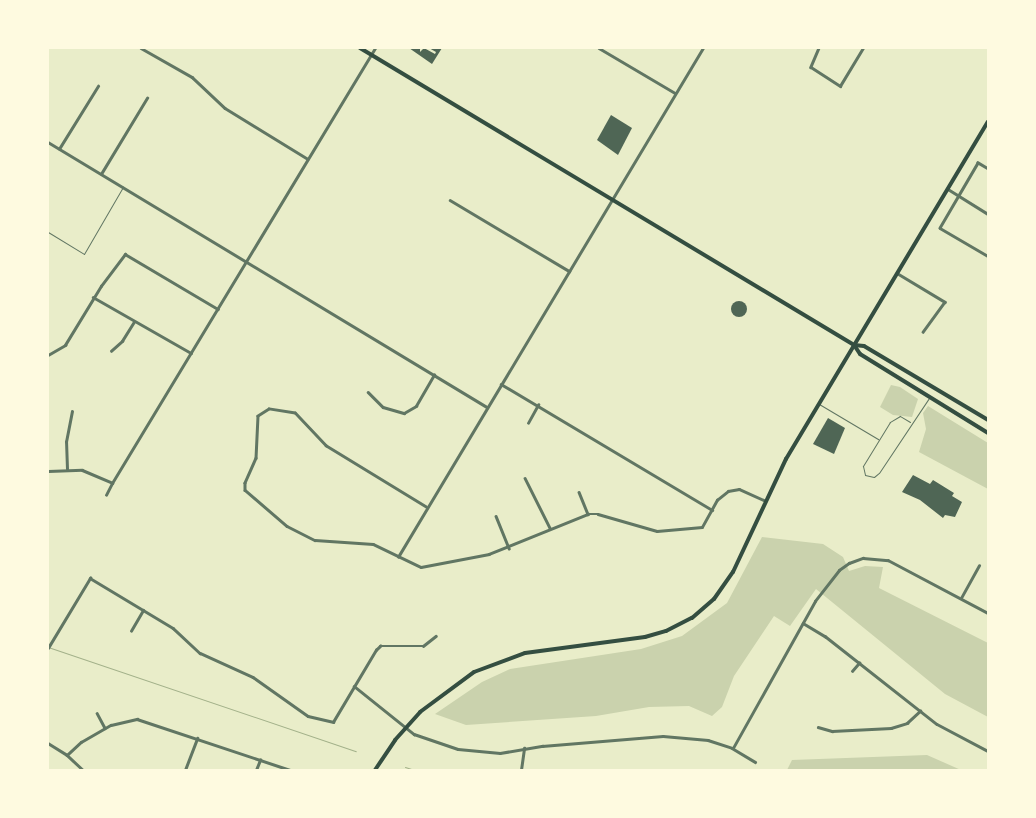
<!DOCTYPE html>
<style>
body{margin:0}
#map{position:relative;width:1036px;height:818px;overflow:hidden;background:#e9edc9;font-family:"Space Grotesk",sans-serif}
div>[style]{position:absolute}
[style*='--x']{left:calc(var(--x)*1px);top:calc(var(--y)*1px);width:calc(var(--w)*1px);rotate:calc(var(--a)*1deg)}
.green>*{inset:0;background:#cad2ad}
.stream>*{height:1px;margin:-0.5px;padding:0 0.5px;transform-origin:0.5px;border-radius:0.5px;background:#a3b18a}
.building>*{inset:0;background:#4f6655}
.round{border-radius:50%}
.service>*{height:1px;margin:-0.5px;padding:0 0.5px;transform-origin:0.5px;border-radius:0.5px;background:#617663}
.minor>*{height:2.5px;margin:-1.25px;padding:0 1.25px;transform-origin:1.25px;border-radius:1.25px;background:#617663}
.tertiary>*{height:3px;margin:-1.5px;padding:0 1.5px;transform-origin:1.5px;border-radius:1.5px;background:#617663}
.secondary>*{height:4px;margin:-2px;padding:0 2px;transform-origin:2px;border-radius:2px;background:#344e41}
span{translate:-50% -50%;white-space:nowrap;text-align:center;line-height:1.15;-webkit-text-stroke:5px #fefae0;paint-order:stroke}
.frame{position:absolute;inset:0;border:49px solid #fefae0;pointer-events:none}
</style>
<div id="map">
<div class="green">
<div style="clip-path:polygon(891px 385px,900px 387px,918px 399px,912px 417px,893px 415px,880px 407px)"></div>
<div style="clip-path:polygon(928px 406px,988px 443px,988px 489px,919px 452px,926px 429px,923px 413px)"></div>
<div style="clip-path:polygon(762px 537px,823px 544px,843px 557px,849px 571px,865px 566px,883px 567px,879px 588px,988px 643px,988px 717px,945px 694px,816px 589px,790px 626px,774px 616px,734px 676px,722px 707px,712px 716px,689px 706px,649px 707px,596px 716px,466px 725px,435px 714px,482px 682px,510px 669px,641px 649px,682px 636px,727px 603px)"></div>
<div style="clip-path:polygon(927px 755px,961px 770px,787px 770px,792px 760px)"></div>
</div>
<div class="stream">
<div style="--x:48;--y:647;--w:325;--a:18.7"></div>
<div style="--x:405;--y:767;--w:9;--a:18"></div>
</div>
<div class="building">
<div style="clip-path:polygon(409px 48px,420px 48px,420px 52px,424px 48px,435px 54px,436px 52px,429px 48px,442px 48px,432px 64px)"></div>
<div style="clip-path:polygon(611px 115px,632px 128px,618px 155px,597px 140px)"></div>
<div class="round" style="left:731px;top:301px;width:16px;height:16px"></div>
<div style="clip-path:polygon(828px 418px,845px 428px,834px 454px,813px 444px)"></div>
<div style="clip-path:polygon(913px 475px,930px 484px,933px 480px,954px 493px,952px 496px,962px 502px,955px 517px,945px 515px,943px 518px,920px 500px,902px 492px)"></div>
</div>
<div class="service">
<div style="--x:48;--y:232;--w:42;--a:31.4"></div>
<div style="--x:84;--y:254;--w:78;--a:-59.8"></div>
<div style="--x:819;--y:404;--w:69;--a:30.7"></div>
<div style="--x:910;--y:422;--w:12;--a:-149"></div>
<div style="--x:900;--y:416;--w:12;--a:149"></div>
<div style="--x:890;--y:422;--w:52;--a:121.5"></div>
<div style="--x:863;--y:466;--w:9;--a:77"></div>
<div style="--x:865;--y:475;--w:9;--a:13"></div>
<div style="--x:874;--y:477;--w:6;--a:-39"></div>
<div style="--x:879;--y:473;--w:90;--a:-56.3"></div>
</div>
<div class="minor">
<div style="--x:141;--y:48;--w:59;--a:29.6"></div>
<div style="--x:192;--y:77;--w:45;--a:43.2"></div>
<div style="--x:225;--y:108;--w:97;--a:31.6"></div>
<div style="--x:599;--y:48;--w:88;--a:30.6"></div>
<div style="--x:819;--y:48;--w:21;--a:113"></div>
<div style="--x:811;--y:67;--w:35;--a:33"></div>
<div style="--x:840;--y:86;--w:44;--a:-58.8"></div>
<div style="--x:48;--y:142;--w:513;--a:31.12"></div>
<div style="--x:59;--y:149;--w:74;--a:-58.2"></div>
<div style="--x:988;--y:169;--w:12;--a:-149"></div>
<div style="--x:978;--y:163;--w:75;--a:120.3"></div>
<div style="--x:940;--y:228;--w:56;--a:30.3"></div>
<div style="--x:101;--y:174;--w:89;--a:-58.8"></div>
<div style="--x:948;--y:189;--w:47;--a:32"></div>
<div style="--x:450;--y:200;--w:139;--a:30.8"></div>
<div style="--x:897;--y:273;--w:56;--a:31.1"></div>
<div style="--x:945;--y:302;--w:37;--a:126"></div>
<div style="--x:93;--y:297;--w:113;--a:29.7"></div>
<div style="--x:111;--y:351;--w:15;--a:-42"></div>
<div style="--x:122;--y:341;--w:22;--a:-58"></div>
<div style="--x:48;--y:355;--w:20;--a:-30"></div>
<div style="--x:65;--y:345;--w:69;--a:-58.6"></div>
<div style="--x:101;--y:286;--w:40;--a:-53"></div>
<div style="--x:125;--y:254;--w:108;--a:30.6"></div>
<div style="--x:501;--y:384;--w:246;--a:30.8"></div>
<div style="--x:368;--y:392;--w:21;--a:45"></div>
<div style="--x:383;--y:407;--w:22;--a:16"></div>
<div style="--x:404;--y:413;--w:14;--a:-30"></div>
<div style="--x:416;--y:406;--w:36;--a:-60"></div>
<div style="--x:528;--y:423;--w:21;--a:-61"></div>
<div style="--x:67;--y:469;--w:27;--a:-92"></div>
<div style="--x:66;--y:442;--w:31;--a:-79"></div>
<div style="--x:525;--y:478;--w:56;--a:63.4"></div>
<div style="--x:579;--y:492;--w:24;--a:68"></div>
<div style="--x:588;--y:514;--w:10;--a:0"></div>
<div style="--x:598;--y:514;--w:61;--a:16.1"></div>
<div style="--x:657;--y:531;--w:45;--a:-5.1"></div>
<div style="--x:702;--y:527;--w:31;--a:-61"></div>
<div style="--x:717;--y:500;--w:14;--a:-39"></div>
<div style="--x:728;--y:491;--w:11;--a:-10"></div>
<div style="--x:739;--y:489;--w:27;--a:24"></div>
<div style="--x:106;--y:495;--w:13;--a:-63"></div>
<div style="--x:426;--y:507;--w:117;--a:-148.6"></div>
<div style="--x:326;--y:446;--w:45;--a:-133.2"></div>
<div style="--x:295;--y:413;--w:26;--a:-171"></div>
<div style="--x:269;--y:409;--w:13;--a:148"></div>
<div style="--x:258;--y:416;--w:42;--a:92.7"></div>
<div style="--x:256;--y:458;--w:27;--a:114"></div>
<div style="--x:245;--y:483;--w:7;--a:90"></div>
<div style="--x:245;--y:490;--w:55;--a:40.6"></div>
<div style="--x:287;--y:526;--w:31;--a:27"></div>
<div style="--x:315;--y:540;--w:58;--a:3.9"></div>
<div style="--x:373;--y:544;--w:53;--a:25.6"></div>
<div style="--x:421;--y:567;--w:69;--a:-10.8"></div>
<div style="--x:489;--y:554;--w:107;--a:-22"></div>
<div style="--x:496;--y:516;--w:35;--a:68"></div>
<div style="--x:398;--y:557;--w:593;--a:-59.07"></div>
<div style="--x:961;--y:598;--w:37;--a:-61"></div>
<div style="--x:803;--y:623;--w:26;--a:31"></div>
<div style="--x:825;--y:636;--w:142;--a:38.2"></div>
<div style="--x:937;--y:724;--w:58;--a:27.9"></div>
<div style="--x:131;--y:631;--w:24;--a:-60"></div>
<div style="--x:48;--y:648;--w:82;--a:-59"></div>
<div style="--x:90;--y:578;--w:97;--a:31.1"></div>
<div style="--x:173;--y:628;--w:37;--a:43"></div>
<div style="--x:200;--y:653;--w:58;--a:24.4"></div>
<div style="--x:253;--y:677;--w:67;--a:35.3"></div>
<div style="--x:308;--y:716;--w:26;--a:13"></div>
<div style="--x:333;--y:722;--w:84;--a:-59.2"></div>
<div style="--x:376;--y:650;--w:6;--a:-45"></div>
<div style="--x:380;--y:646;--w:43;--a:0"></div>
<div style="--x:423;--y:646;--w:16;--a:-38"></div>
<div style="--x:852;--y:671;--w:11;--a:-49"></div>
<div style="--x:354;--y:686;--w:77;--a:38.7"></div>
<div style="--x:414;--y:734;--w:46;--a:18.8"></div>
<div style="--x:458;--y:749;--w:42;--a:5.4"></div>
<div style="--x:500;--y:753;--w:43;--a:-9.5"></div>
<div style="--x:542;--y:746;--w:121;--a:-4.7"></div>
<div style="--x:663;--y:736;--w:45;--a:5.1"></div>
<div style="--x:708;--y:740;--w:25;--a:18"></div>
<div style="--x:732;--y:748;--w:27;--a:31"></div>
<div style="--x:97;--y:713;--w:17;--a:62"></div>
<div style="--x:818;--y:727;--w:15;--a:16"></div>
<div style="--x:832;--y:731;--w:59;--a:-2.9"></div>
<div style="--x:891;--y:728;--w:17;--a:-17"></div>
<div style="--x:907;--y:723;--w:18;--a:-43"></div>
<div style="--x:48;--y:743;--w:22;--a:32"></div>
<div style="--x:67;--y:755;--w:22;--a:43"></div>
<div style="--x:733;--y:748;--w:168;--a:-60.8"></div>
<div style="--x:815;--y:601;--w:39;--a:-52"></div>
<div style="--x:839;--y:570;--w:12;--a:-35"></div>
<div style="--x:849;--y:563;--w:15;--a:-20"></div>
<div style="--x:863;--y:558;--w:25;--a:5"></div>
<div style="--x:888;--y:560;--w:113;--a:27.9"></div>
<div style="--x:67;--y:755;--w:19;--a:-43"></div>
<div style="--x:81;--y:742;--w:34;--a:-30"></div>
<div style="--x:111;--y:725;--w:27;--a:-13"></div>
<div style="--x:137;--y:719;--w:161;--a:18.4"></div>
<div style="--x:185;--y:770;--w:34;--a:-69"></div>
<div style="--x:256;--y:770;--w:11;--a:-68"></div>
<div style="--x:521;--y:770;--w:22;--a:-82"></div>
</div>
<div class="tertiary">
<div style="--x:48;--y:471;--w:34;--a:-2"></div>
<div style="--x:82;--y:470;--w:33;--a:23"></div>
<div style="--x:112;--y:483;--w:508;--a:-58.84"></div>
</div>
<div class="secondary">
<div style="--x:360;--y:48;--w:576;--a:31.01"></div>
<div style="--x:854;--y:345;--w:11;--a:56"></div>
<div style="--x:860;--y:354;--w:150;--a:31.7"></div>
<div style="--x:854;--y:345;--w:10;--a:6"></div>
<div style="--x:864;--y:346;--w:144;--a:30.8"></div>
<div style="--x:375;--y:770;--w:36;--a:-56"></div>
<div style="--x:395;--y:740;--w:38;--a:-48"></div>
<div style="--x:420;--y:712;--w:67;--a:-36.5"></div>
<div style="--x:474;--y:672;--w:54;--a:-20.4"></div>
<div style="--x:525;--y:653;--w:121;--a:-7.6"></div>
<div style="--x:645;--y:637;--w:22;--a:-16"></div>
<div style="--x:666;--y:631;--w:29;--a:-27"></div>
<div style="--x:692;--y:618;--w:29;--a:-41"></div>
<div style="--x:714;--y:599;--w:33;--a:-55"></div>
<div style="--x:733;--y:572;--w:125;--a:-64.9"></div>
<div style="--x:786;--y:459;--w:393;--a:-59.1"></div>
</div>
<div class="frame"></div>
</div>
